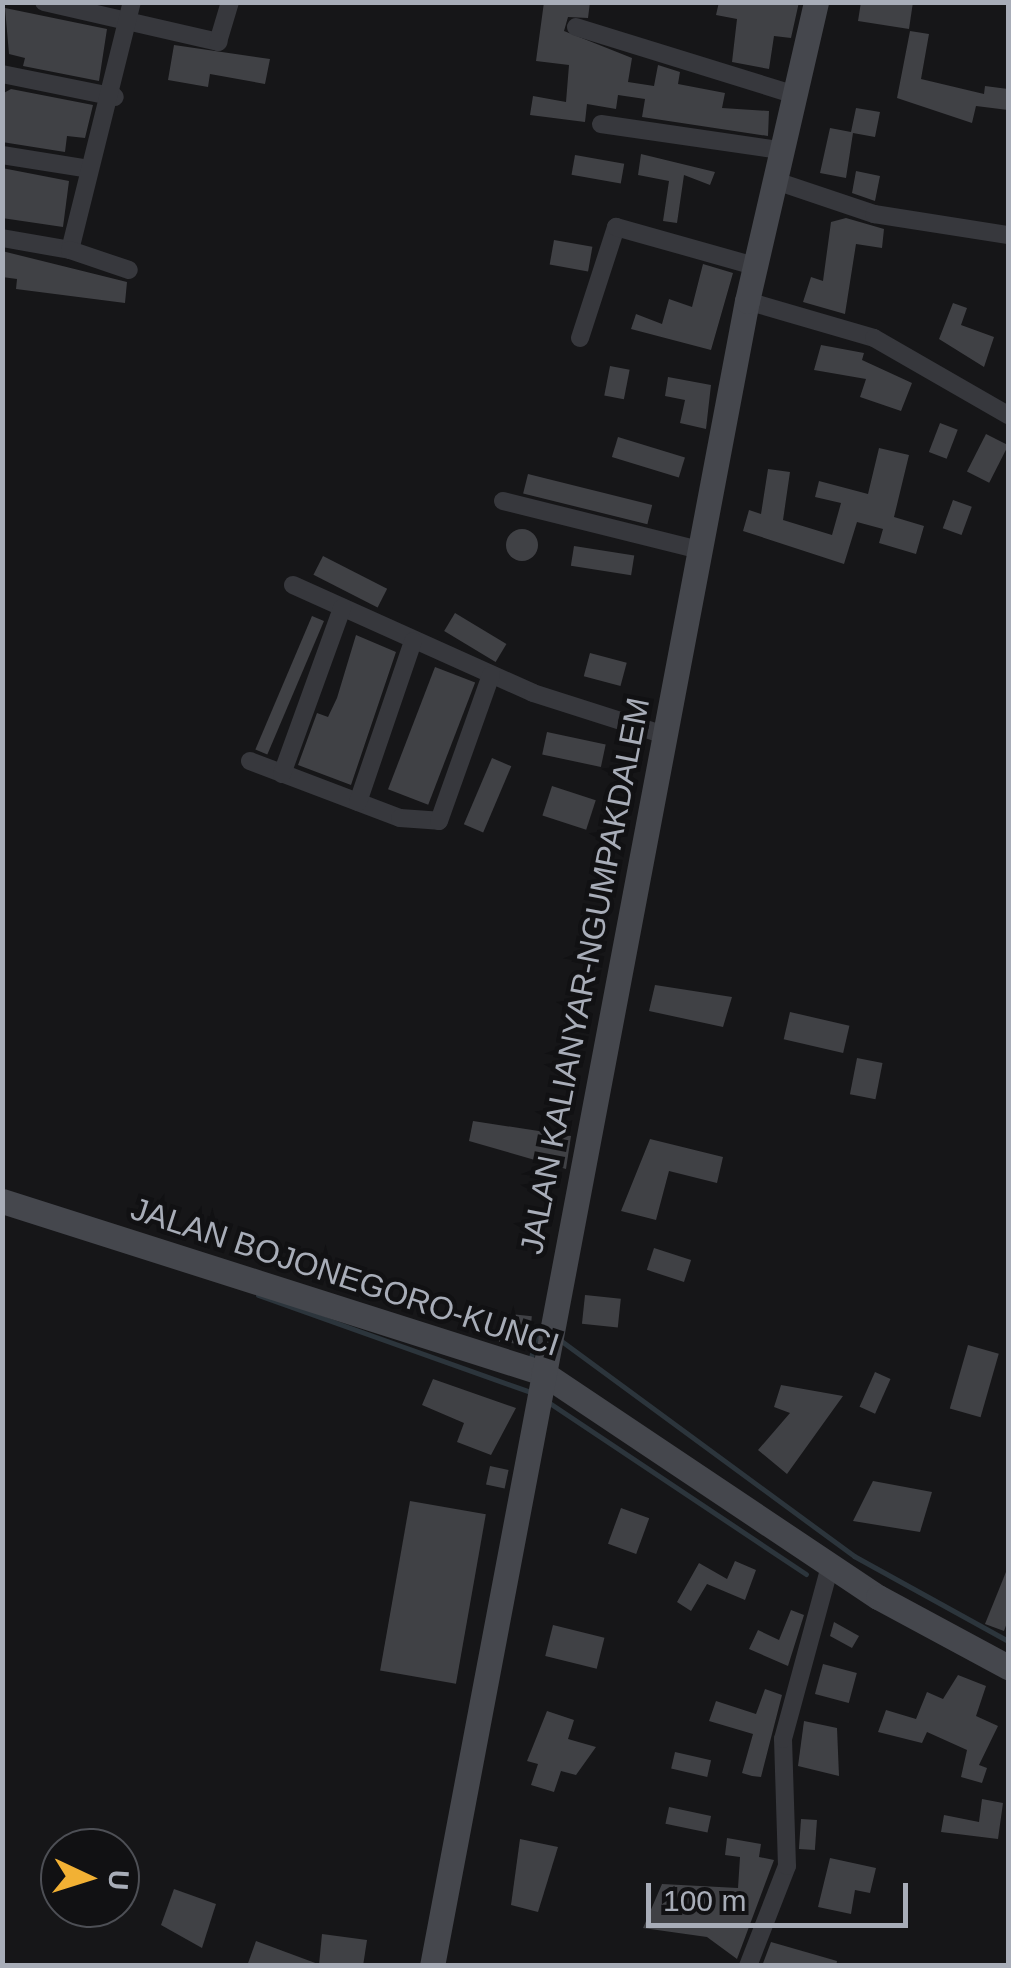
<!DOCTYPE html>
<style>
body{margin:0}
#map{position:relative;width:1011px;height:1968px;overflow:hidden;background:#161618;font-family:Helvetica,sans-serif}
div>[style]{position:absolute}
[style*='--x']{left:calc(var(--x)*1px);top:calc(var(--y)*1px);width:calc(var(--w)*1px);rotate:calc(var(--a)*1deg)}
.stream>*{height:5px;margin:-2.5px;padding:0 2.5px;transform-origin:2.5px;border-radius:2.5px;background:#2c353c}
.building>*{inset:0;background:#404145;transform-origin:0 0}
.round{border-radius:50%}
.street>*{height:18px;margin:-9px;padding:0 9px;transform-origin:9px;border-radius:9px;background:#37383d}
.secondary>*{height:25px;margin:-12.5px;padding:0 12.5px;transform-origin:12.5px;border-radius:12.5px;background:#45474d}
span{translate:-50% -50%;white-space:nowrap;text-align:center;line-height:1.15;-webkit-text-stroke:9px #111113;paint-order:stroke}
.street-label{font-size:32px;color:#a8adb8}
.frame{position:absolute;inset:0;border:5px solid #a8adb8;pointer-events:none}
.north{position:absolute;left:40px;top:1828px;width:100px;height:100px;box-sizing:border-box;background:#111113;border:2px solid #4d4f55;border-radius:50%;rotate:94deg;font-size:28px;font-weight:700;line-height:40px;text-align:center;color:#a8adb8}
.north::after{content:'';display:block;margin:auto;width:35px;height:45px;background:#f2b134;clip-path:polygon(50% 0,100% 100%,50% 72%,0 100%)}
.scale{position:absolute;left:646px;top:1883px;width:262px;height:45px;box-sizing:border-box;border:5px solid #a8adb8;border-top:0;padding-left:12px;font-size:30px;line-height:35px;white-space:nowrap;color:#a8adb8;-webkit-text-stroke:8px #111113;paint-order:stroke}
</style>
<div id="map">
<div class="stream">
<div style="--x:258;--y:1295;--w:289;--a:19.6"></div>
<div style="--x:560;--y:1340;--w:365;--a:36.3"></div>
<div style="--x:854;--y:1556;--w:176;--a:28.9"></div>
<div style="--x:530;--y:1362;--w:26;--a:-77"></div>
<div style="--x:536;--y:1337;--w:8;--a:0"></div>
<div style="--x:548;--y:1402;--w:310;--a:33.7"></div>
</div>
<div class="building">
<div style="clip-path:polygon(544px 2px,590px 2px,588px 18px,568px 17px,564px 31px,632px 58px,628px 82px,654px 86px,658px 65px,680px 72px,678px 84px,725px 93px,722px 108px,769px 111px,768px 136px,642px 117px,645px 99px,618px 95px,616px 109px,587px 104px,585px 122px,530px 115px,533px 96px,566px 102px,569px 65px,536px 61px)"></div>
<div style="clip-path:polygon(719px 2px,799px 2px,791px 38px,774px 36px,769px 69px,732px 62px,737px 19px,716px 15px)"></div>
<div style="clip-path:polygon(861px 2px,913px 2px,909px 29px,858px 21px)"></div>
<div style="clip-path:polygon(5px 8px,107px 29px,99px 81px,23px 66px,25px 58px,9px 54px)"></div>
<div style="clip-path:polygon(910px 31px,929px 34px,921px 79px,984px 94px,985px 86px,1008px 89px,1008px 110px,976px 106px,972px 123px,897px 98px)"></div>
<div style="clip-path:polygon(174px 45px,270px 59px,265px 84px,210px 74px,208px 87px,168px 80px)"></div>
<div style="clip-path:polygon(11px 89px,93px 105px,85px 138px,67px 136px,65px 152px,2px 142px,2px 94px)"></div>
<div style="clip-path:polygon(856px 108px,880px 112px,875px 137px,853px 133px,846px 178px,820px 173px,830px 128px,851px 132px)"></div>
<div style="clip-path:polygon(641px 154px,715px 172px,710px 185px,684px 175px,677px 223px,663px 221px,669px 181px,638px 175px)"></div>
<div style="left:575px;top:155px;width:50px;height:20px;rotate:10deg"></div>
<div style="clip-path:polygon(2px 168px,69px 181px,63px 227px,2px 218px)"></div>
<div style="clip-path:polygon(856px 171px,880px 176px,875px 201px,852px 193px)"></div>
<div style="clip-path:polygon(846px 218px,884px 229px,882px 248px,856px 244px,845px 314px,803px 302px,811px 277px,823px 281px,831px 222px)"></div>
<div style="left:554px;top:240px;width:39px;height:25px;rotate:10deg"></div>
<div style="clip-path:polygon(2px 251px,127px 282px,125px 303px,16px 289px,17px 279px,2px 277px)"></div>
<div style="clip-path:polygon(703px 264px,733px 273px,711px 350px,631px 329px,636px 314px,662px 324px,669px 299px,692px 307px)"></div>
<div style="clip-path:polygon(953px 303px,967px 308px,961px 325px,994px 337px,984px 367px,939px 339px)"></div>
<div style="clip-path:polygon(821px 345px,864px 353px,862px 360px,912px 383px,901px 411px,860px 397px,866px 379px,814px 370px)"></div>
<div style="left:610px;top:366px;width:20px;height:30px;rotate:11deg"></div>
<div style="clip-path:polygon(668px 377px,711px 385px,706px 429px,680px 423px,685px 400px,665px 396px)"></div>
<div style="left:940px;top:423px;width:19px;height:31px;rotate:21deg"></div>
<div style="left:986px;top:434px;width:25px;height:42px;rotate:27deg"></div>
<div style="left:618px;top:437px;width:70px;height:21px;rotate:17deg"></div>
<div style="clip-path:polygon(879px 448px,909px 455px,894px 517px,924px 526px,916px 554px,879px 543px,883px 529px,857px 522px,844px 564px,743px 531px,749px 510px,761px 514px,768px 469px,790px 472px,783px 520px,832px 535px,841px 503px,815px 497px,819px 481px,868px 494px)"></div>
<div style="left:528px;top:474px;width:128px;height:20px;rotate:14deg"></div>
<div style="left:953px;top:500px;width:20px;height:30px;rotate:20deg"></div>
<div class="round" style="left:506px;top:529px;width:32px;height:32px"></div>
<div style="left:574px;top:546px;width:61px;height:20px;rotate:9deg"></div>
<div style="left:323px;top:556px;width:72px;height:21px;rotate:27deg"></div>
<div style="left:455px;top:613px;width:60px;height:21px;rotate:31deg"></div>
<div style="left:312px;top:616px;width:13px;height:145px;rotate:23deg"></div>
<div style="clip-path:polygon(356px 635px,396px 652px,351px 785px,298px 765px,317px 713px,328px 717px,337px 698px)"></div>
<div style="left:590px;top:653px;width:38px;height:24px;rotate:15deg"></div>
<div style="left:435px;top:667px;width:43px;height:131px;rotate:21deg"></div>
<div style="left:547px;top:732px;width:60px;height:23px;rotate:12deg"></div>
<div style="left:492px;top:758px;width:21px;height:72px;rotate:23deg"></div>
<div style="left:552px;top:786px;width:46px;height:31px;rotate:18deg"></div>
<div style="clip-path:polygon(655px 985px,732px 997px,723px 1027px,649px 1011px)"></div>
<div style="left:790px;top:1012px;width:61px;height:28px;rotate:13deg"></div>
<div style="left:857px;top:1058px;width:26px;height:37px;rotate:11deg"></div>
<div style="clip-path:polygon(473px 1121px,571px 1136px,566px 1169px,469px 1141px)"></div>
<div style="clip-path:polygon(650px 1139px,723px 1157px,717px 1183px,669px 1171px,656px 1220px,621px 1211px)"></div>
<div style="left:654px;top:1248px;width:39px;height:23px;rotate:18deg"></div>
<div style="left:585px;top:1295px;width:36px;height:29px;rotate:6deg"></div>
<div style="left:502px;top:1313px;width:30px;height:29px;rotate:6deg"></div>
<div style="left:968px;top:1345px;width:32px;height:66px;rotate:16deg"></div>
<div style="left:875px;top:1372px;width:17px;height:38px;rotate:24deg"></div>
<div style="clip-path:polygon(433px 1379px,516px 1408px,491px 1455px,457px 1442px,464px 1423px,422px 1405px)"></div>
<div style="clip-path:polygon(781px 1385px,843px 1396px,787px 1474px,758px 1450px,790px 1413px,774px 1407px)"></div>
<div style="left:490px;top:1466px;width:19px;height:19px;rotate:12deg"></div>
<div style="clip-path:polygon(873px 1481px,932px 1492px,920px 1532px,853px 1521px)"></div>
<div style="left:410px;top:1501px;width:77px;height:172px;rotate:10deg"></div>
<div style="left:621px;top:1508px;width:30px;height:38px;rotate:20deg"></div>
<div style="clip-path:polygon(735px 1561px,756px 1570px,745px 1600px,707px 1584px,691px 1611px,677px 1602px,699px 1563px,727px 1579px)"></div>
<div style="clip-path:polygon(1008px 1567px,1008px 1620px,1004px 1631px,985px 1624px)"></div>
<div style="clip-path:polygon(791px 1610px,804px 1615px,788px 1666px,749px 1649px,758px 1630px,779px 1640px)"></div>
<div style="clip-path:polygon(834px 1622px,859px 1636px,852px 1648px,830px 1636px)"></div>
<div style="left:553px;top:1625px;width:53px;height:32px;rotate:14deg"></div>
<div style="left:823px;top:1664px;width:35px;height:31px;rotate:15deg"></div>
<div style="clip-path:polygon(958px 1675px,986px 1686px,976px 1716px,998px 1726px,979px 1765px,987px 1768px,982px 1783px,961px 1777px,967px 1750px,927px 1732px,922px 1743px,878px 1732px,886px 1710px,916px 1719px,927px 1692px,943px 1699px)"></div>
<div style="clip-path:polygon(765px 1689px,782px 1695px,761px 1777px,752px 1776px,742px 1773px,753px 1734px,709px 1721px,716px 1701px,756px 1714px)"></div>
<div style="clip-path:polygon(547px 1711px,574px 1720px,568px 1739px,596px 1747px,576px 1775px,561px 1771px,554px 1792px,531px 1785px,538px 1764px,527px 1761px)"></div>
<div style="clip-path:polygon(804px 1721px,837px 1728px,839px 1776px,798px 1766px)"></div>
<div style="left:675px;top:1752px;width:37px;height:17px;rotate:13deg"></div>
<div style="clip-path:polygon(982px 1799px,1003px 1803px,998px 1839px,941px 1832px,944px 1815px,979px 1822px)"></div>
<div style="left:669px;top:1807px;width:43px;height:17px;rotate:12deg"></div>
<div style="left:801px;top:1819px;width:16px;height:30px;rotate:4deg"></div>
<div style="clip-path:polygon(727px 1838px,761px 1844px,759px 1857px,774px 1860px,737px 1959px,707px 1937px,643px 1928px,662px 1884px,738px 1888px,740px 1857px,725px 1855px)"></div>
<div style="clip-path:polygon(520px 1839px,558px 1847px,538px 1912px,511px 1905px)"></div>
<div style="clip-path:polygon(830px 1858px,876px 1868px,870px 1893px,855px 1890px,851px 1914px,818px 1907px)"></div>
<div style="clip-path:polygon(174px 1889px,216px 1904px,202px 1948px,161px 1925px)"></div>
<div style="clip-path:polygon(322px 1934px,367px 1940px,363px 1966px,319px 1965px)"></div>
<div style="clip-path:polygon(256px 1941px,318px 1964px,318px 1966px,247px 1966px)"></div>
<div style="clip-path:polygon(771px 1942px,837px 1961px,836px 1966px,762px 1966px)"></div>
</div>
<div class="street">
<div style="--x:44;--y:2;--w:179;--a:12.9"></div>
<div style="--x:218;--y:42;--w:42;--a:-73.3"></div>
<div style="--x:576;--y:27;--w:226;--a:17.2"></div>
<div style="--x:2;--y:74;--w:115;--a:11.5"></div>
<div style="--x:601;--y:124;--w:181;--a:8.3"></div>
<div style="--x:2;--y:155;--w:88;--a:9.1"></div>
<div style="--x:773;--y:180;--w:107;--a:18.6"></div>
<div style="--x:874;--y:214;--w:136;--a:8.9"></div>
<div style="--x:2;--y:238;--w:69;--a:10"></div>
<div style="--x:70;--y:250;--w:256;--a:-76"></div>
<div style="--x:70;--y:250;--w:62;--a:18.7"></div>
<div style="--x:747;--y:301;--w:132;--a:16.2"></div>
<div style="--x:874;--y:338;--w:155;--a:29.9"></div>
<div style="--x:580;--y:338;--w:117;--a:-72"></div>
<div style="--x:616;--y:227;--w:144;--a:15.7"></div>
<div style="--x:503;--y:501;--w:202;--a:14"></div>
<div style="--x:293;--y:585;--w:263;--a:24.2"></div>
<div style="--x:533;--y:693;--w:139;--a:17.7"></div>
<div style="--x:250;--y:761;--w:160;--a:20.8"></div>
<div style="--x:400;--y:818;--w:39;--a:4"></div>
<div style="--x:439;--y:821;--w:155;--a:-70.4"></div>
<div style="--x:282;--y:774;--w:177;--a:-70.1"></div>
<div style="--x:358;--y:802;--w:170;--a:-71.1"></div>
<div style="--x:748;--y:1966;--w:107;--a:-68.7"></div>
<div style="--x:787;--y:1866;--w:127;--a:-91.8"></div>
<div style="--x:783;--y:1739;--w:179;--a:-74.8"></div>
</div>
<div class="secondary">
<div style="--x:2;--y:1201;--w:568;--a:17.64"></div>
<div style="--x:543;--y:1373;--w:403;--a:33.8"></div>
<div style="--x:878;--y:1597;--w:148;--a:28.3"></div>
<div style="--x:432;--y:1966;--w:1695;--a:-79.29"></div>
<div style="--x:747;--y:301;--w:307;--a:-77"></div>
</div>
<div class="street-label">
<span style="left:585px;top:976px;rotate:-79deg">JALAN KALIANYAR-NGUMPAKDALEM</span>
<span style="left:345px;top:1277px;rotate:18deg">JALAN BOJONEGORO-KUNCI</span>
</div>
<div class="frame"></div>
<div class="north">U</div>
<div class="scale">100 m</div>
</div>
